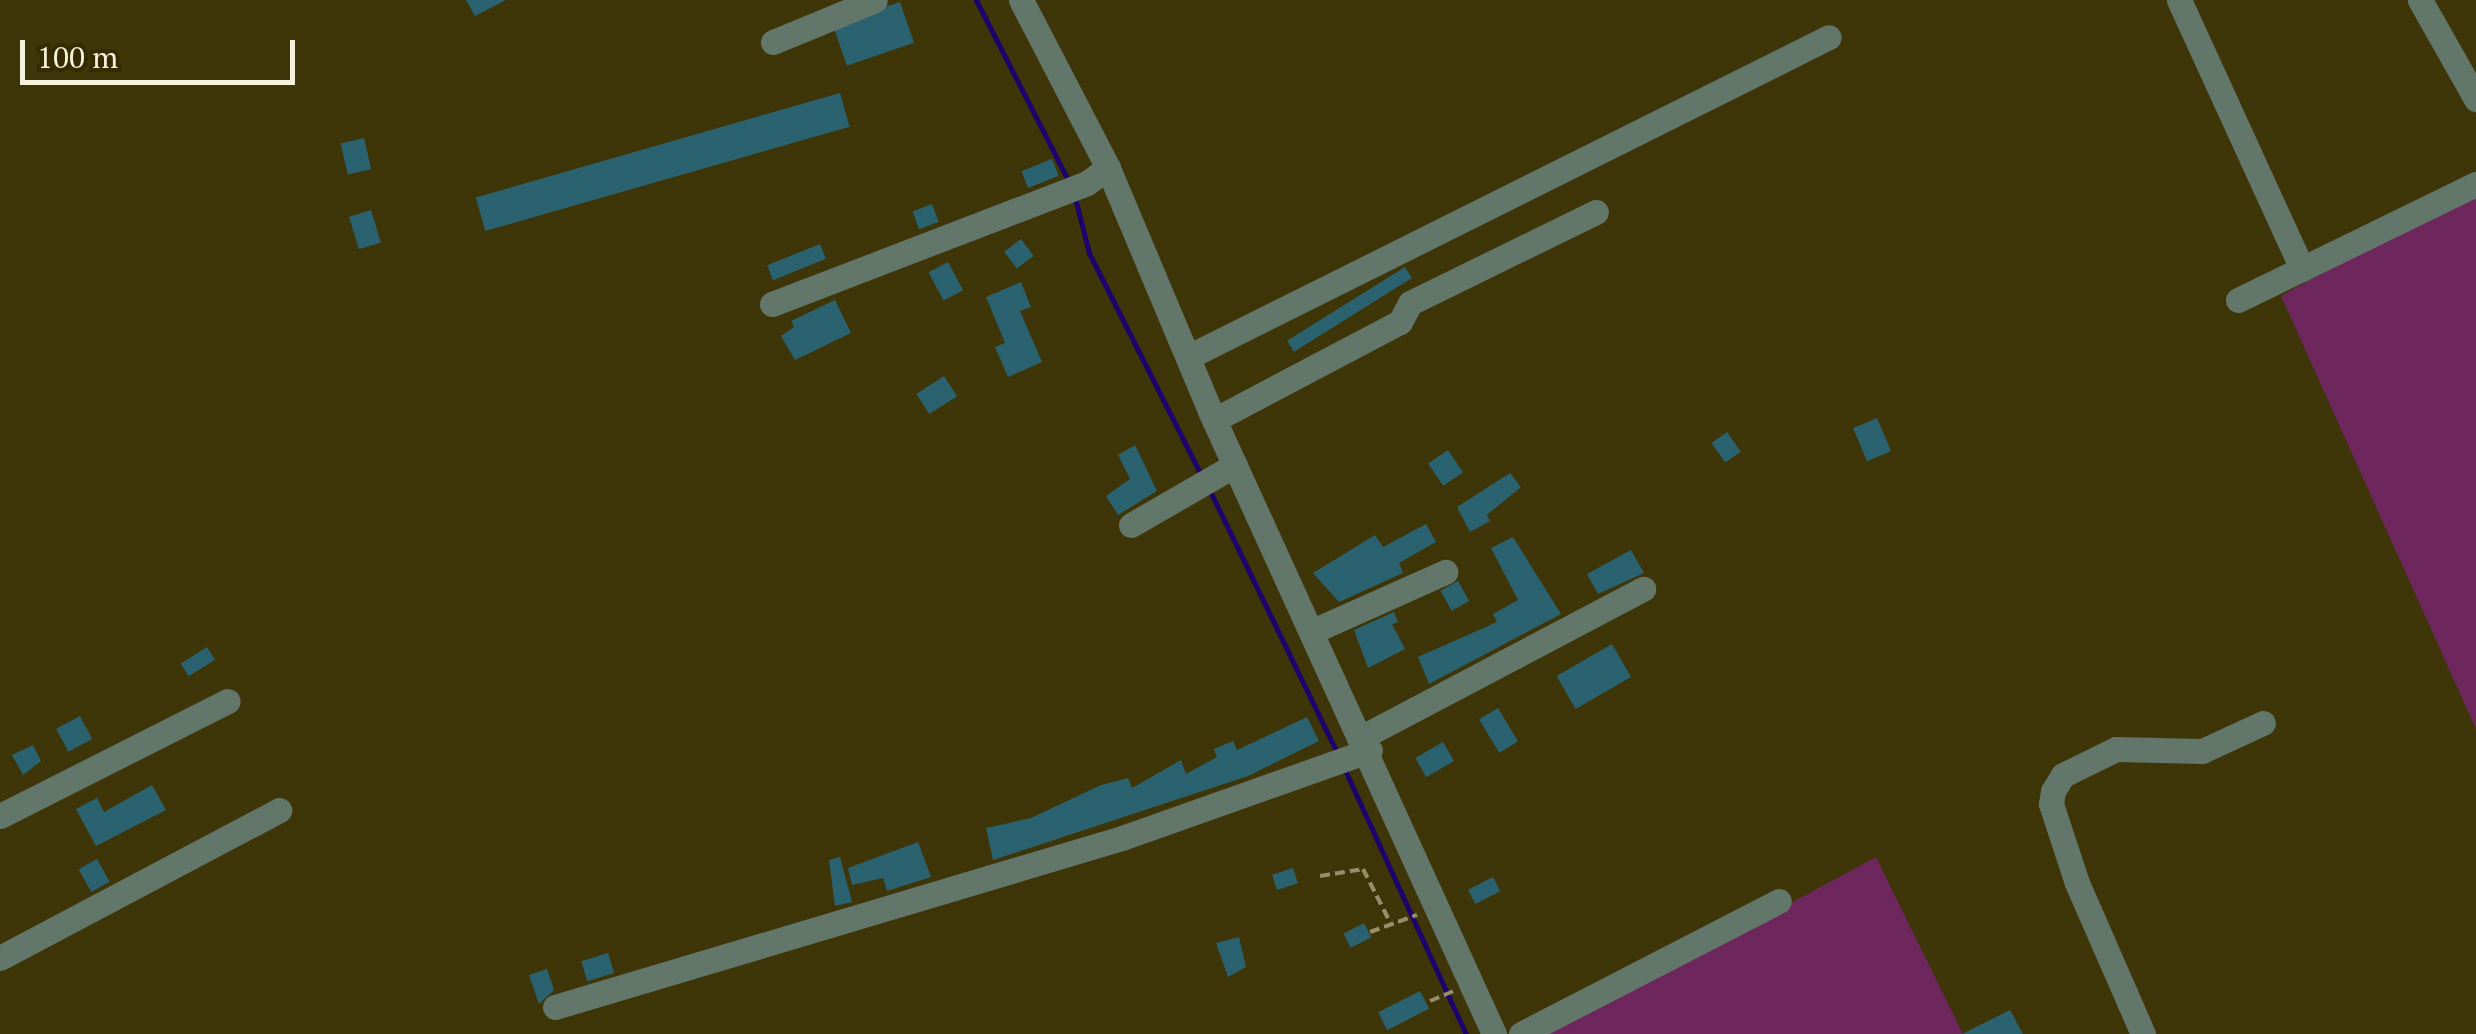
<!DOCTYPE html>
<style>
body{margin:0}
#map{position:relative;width:2476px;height:1034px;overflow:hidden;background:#3e3608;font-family:"PT Serif",serif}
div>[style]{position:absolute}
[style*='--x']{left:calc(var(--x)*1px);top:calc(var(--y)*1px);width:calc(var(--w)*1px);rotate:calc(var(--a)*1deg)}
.green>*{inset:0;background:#6e275d}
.stream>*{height:5px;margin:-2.5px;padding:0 2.5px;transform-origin:2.5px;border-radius:2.5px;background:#1d026e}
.building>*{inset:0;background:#2b6270;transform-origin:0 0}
.path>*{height:4px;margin-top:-2px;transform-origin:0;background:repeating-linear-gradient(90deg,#968f6c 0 10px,transparent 0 15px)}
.minor>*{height:25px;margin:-12.5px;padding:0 12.5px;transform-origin:12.5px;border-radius:12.5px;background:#63766a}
span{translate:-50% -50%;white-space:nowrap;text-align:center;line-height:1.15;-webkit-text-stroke:8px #342c00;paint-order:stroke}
.scale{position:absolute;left:20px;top:40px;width:275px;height:45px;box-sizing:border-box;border:5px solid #f6f1da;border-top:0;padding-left:12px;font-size:30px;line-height:35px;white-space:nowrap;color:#f6f1da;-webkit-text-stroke:8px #342c00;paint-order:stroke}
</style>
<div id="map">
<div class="green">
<div style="clip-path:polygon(2476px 189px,2476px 729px,2281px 296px)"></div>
<div style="clip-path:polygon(1876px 857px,1963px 1034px,1548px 1034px)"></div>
</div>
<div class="stream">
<div style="--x:976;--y:0;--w:202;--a:62.9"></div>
<div style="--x:1074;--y:194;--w:61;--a:75.7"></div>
<div style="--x:1089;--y:253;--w:249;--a:63.2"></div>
<div style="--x:1209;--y:489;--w:293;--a:64.1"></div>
<div style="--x:1344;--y:768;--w:293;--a:65.4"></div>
</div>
<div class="building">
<div style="clip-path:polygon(466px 0,506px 0,475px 16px)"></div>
<div style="left:900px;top:2px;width:43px;height:71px;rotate:71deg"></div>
<div style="left:840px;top:93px;width:35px;height:379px;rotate:74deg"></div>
<div style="left:364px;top:138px;width:32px;height:24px;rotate:77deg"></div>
<div style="left:1052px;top:159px;width:18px;height:33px;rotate:68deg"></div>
<div style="left:932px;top:204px;width:19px;height:21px;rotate:69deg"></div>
<div style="left:371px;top:210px;width:34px;height:23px;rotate:73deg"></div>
<div style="left:1021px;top:239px;width:21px;height:21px;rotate:53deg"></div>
<div style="left:820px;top:244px;width:16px;height:57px;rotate:68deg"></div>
<div style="left:948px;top:262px;width:32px;height:22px;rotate:62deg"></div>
<div style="left:1405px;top:267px;width:13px;height:139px;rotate:58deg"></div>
<div style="clip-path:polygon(1021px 282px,1031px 307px,1020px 311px,1042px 362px,1008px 377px,995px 347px,1005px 343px,986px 297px)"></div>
<div style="clip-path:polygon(835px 300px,851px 333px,795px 360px,781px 336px,794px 327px,791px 321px)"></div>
<div style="left:944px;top:376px;width:24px;height:33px;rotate:57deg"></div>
<div style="left:1877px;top:418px;width:36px;height:26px;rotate:67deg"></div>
<div style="left:1727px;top:432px;width:24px;height:19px;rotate:55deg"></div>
<div style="clip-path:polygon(1135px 445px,1157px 491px,1118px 515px,1106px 496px,1130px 479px,1118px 455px)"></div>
<div style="left:1448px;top:450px;width:27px;height:24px;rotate:56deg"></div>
<div style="clip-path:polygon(1510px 473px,1521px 487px,1487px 515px,1490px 521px,1470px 532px,1457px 507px)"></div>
<div style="clip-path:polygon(1426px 524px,1436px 542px,1399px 563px,1403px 573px,1339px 602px,1313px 573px,1375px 535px,1383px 547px)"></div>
<div style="clip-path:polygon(1513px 537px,1561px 614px,1429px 684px,1418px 657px,1497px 622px,1493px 614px,1518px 600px,1491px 548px)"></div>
<div style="clip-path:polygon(1631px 550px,1644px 573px,1598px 594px,1587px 574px)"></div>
<div style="left:1458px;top:581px;width:23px;height:20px;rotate:61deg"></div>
<div style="clip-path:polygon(1394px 612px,1398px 622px,1392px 624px,1405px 649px,1368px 668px,1354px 630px)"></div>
<div style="left:1612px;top:644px;width:38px;height:64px;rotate:60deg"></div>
<div style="left:207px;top:647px;width:15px;height:31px;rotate:58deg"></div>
<div style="left:1498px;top:708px;width:39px;height:22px;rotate:59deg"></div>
<div style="left:80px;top:716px;width:26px;height:27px;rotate:62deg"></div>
<div style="clip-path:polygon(1307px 717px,1319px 741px,1248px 776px,993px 860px,986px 828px,1031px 818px,1101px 785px,1128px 778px,1132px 788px,1181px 760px,1186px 774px,1217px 757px,1214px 749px,1233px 741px,1237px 750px)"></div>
<div style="left:1443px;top:742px;width:22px;height:32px;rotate:60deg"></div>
<div style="clip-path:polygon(33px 745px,41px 761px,23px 775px,12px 755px)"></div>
<div style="clip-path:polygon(152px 785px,166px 810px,96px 846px,76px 809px,97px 798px,104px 812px)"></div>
<div style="clip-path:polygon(918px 842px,931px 877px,887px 891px,883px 878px,852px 885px,848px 868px)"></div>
<div style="clip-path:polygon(840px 857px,852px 902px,835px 906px,829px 860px)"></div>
<div style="left:97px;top:859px;width:26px;height:21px;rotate:61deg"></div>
<div style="left:1293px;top:868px;width:16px;height:22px;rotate:72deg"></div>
<div style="left:1493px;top:877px;width:16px;height:28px;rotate:63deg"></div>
<div style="left:1364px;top:923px;width:16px;height:23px;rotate:63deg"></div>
<div style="clip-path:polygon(1239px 937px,1246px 967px,1228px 977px,1216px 943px)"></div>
<div style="left:608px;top:953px;width:21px;height:28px;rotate:73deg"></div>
<div style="clip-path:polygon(547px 969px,554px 990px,539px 1004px,529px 975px)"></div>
<div style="left:1420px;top:991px;width:20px;height:47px;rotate:63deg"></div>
<div style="clip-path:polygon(2010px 1010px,2023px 1034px,1962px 1034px)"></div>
</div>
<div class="path">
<div style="--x:1320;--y:876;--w:44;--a:-9.2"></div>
<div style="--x:1363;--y:869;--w:62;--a:63"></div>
<div style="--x:1370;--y:932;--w:50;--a:-19.9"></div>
<div style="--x:1430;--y:1001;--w:25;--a:-23"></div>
</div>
<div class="minor">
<div style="--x:1021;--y:0;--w:189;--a:62.6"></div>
<div style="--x:1108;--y:168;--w:264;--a:67.2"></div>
<div style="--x:1210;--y:411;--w:685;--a:65.49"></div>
<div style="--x:2179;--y:0;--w:296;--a:65.4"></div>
<div style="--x:2420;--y:0;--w:114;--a:60.5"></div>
<div style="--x:773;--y:42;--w:110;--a:-22.4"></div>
<div style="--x:2238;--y:300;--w:265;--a:-26"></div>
<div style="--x:772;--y:304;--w:337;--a:-21"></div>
<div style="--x:1087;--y:183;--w:26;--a:-36"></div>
<div style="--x:1188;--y:357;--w:716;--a:-26.53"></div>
<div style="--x:1214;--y:420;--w:210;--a:-27.8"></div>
<div style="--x:1400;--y:322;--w:21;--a:-62"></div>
<div style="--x:1410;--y:303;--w:207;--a:-26.1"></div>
<div style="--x:1131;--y:525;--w:120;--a:-30"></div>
<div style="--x:1313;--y:631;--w:145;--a:-24.1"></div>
<div style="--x:1362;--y:737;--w:318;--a:-27.8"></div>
<div style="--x:0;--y:816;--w:255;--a:-26.8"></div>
<div style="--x:0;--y:958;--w:316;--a:-27.9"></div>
<div style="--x:555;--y:1007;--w:592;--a:-16.6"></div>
<div style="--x:1122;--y:838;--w:263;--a:-19.5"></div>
<div style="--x:1521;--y:1034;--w:290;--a:-27.3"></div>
<div style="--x:2143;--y:1034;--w:165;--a:-113.6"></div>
<div style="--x:2077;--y:883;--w:83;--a:-108.2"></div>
<div style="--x:2051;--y:804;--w:13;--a:-81"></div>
<div style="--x:2053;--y:791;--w:19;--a:-58"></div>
<div style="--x:2063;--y:775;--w:59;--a:-26.1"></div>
<div style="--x:2116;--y:749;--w:86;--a:1.3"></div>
<div style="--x:2202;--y:751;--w:67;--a:-24.7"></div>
</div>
<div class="scale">100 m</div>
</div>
